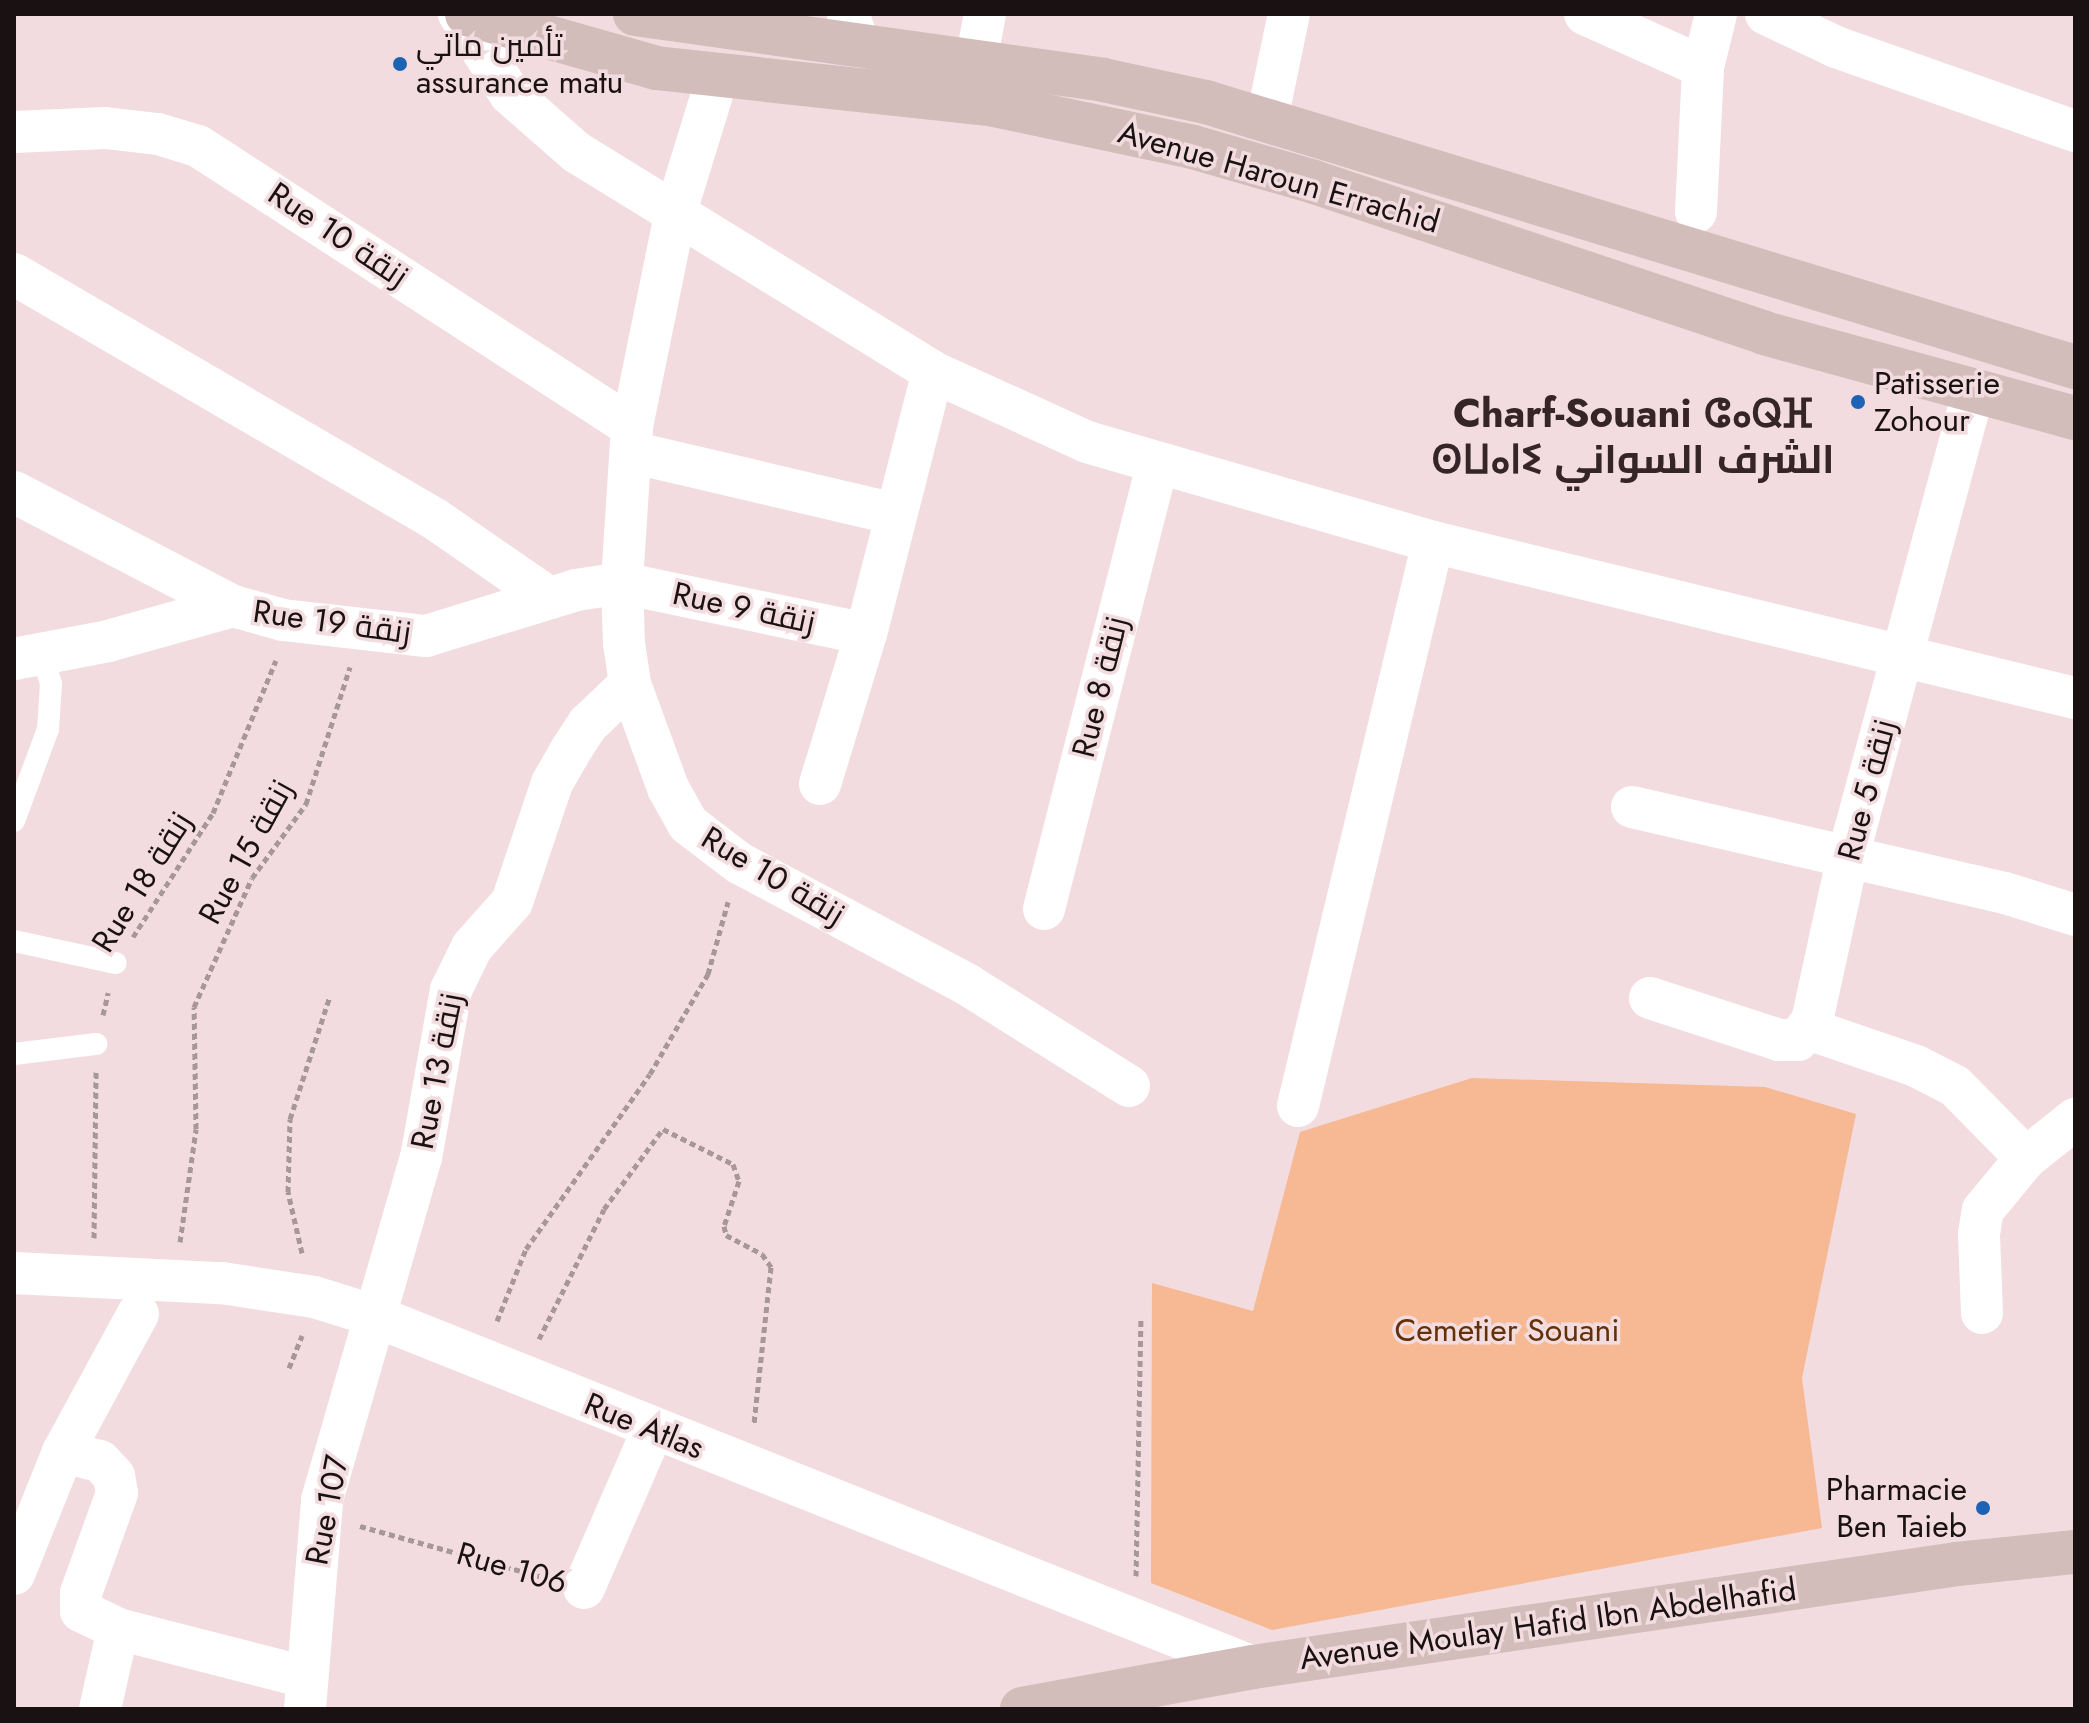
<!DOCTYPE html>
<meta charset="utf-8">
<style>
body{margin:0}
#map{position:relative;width:2089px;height:1723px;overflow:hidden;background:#f2dcdf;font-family:Jost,Cairo,"Noto Sans Tifinagh",sans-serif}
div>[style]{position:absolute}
.green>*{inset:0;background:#f6b993}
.path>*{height:5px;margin-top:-2.5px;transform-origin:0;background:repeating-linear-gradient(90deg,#a89799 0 6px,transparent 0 10px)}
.lane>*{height:22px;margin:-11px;padding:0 11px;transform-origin:11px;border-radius:11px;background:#fff}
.street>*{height:42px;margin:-21px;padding:0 21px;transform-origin:21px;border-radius:21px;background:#fff}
.secondary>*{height:44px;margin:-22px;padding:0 22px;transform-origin:22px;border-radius:22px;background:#d3bdba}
.dots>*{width:22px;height:22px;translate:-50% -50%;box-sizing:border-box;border:4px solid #f2dcdf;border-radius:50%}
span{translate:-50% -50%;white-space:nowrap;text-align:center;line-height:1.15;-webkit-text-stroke:7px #f2dcdf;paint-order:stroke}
.poi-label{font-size:32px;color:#191112}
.left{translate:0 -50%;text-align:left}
.right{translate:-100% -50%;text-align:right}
.street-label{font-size:32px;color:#191112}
.park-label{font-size:32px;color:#643007}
.district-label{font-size:40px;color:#362528;font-weight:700}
.frame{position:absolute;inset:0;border:16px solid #191112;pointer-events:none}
</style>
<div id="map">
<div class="green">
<div style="clip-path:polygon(1472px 1078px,1765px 1087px,1856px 1114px,1802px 1378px,1822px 1528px,1272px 1630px,1151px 1583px,1152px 1283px,1253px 1311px,1300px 1132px)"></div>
</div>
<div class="path">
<div style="left:133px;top:937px;width:148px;rotate:-57.2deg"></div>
<div style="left:213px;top:813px;width:165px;rotate:-67.6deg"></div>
<div style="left:103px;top:1015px;width:23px;rotate:-77deg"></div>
<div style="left:94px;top:1238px;width:166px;rotate:-89.3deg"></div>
<div style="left:180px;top:1242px;width:114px;rotate:-81.9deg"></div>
<div style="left:196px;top:1129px;width:122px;rotate:-90.9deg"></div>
<div style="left:194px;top:1007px;width:141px;rotate:-65.8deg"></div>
<div style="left:252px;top:878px;width:92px;rotate:-53.9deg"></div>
<div style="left:306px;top:804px;width:144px;rotate:-72.2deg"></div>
<div style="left:302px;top:1253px;width:63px;rotate:-102.9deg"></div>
<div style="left:288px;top:1192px;width:73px;rotate:-88.4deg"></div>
<div style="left:290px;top:1119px;width:129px;rotate:-72deg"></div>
<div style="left:497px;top:1321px;width:78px;rotate:-68.1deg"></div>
<div style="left:526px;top:1249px;width:214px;rotate:-54.7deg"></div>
<div style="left:650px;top:1074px;width:116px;rotate:-59.9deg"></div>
<div style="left:708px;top:974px;width:75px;rotate:-74.5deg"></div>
<div style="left:539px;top:1339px;width:145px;rotate:-63.4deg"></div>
<div style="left:604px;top:1209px;width:99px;rotate:-53.6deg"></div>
<div style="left:663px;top:1129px;width:78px;rotate:26.6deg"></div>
<div style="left:733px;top:1164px;width:18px;rotate:71deg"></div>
<div style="left:739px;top:1181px;width:47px;rotate:108.4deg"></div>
<div style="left:724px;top:1226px;width:9px;rotate:77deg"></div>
<div style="left:726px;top:1235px;width:41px;rotate:27.8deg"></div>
<div style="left:762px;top:1254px;width:16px;rotate:55deg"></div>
<div style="left:771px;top:1267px;width:158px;rotate:96.2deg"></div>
<div style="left:289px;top:1368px;width:35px;rotate:-68deg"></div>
<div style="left:360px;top:1526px;width:193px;rotate:15.6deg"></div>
<div style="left:1136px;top:1576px;width:259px;rotate:-88.9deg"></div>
</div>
<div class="lane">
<div style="left:14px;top:821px;width:98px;rotate:-69.7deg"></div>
<div style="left:48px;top:729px;width:45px;rotate:-86.2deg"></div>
<div style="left:51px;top:684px;width:29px;rotate:-106deg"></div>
<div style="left:14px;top:941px;width:104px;rotate:12.2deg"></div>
<div style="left:14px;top:1054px;width:83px;rotate:-7deg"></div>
</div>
<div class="street">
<div style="left:459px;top:14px;width:95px;rotate:57.5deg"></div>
<div style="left:510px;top:94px;width:88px;rotate:41.3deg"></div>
<div style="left:576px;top:152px;width:419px;rotate:31.6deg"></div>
<div style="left:933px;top:372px;width:169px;rotate:24.4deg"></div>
<div style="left:1087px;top:442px;width:360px;rotate:16.1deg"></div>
<div style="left:1433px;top:542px;width:661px;rotate:13.66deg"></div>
<div style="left:848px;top:14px;width:35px;rotate:70deg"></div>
<div style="left:1585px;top:14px;width:129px;rotate:24.2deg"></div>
<div style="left:1766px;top:14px;width:77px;rotate:25.2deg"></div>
<div style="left:1836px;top:47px;width:253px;rotate:19.4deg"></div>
<div style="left:976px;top:61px;width:48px;rotate:-79.2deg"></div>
<div style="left:718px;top:75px;width:146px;rotate:107.1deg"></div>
<div style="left:675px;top:215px;width:216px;rotate:101.5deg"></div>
<div style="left:632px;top:427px;width:156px;rotate:93.7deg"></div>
<div style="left:622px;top:583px;width:60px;rotate:88.1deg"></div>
<div style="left:624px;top:643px;width:41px;rotate:81.7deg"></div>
<div style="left:630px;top:684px;width:111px;rotate:69.9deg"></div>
<div style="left:668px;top:788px;width:41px;rotate:60.9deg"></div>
<div style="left:688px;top:824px;width:64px;rotate:37.4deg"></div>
<div style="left:739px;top:863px;width:259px;rotate:28deg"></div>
<div style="left:968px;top:985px;width:190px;rotate:32.1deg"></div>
<div style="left:1267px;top:119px;width:107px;rotate:-78.2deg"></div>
<div style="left:14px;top:132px;width:91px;rotate:-2.5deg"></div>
<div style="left:105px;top:128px;width:53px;rotate:6.5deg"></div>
<div style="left:158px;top:134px;width:42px;rotate:16.7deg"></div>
<div style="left:198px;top:146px;width:517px;rotate:32.92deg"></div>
<div style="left:1696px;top:212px;width:145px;rotate:-87.2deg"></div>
<div style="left:1703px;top:67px;width:55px;rotate:-76.2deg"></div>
<div style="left:14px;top:274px;width:487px;rotate:30.2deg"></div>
<div style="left:435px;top:519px;width:139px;rotate:34.7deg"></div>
<div style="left:631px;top:452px;width:272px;rotate:13.2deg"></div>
<div style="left:14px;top:492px;width:247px;rotate:27.5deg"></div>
<div style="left:233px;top:606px;width:52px;rotate:15.6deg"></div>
<div style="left:283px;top:620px;width:144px;rotate:6.4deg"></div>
<div style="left:426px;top:636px;width:157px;rotate:-17deg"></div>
<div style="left:576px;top:590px;width:47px;rotate:-8.7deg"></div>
<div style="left:622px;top:583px;width:249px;rotate:11.8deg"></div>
<div style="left:14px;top:659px;width:96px;rotate:-10.8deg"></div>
<div style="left:108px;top:641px;width:130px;rotate:-15.6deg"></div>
<div style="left:820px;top:784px;width:157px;rotate:-73deg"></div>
<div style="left:866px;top:634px;width:270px;rotate:-75.7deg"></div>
<div style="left:1632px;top:807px;width:383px;rotate:13deg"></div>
<div style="left:2005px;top:893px;width:73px;rotate:17.4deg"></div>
<div style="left:1044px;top:909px;width:457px;rotate:-75.7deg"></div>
<div style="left:1650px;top:998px;width:136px;rotate:18deg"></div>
<div style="left:1779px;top:1040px;width:19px"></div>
<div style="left:1798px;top:1040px;width:24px;rotate:-54deg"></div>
<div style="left:1812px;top:1021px;width:165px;rotate:-77.7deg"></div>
<div style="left:1847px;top:860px;width:488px;rotate:-74.9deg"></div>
<div style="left:1808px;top:1029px;width:114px;rotate:18.9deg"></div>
<div style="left:1916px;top:1066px;width:44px;rotate:27.1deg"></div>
<div style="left:1955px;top:1086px;width:101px;rotate:45.4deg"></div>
<div style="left:1298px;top:1106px;width:580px;rotate:-76.54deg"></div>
<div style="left:14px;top:1273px;width:208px;rotate:2.8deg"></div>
<div style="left:222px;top:1283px;width:93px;rotate:8.7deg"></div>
<div style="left:314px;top:1297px;width:61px;rotate:17.2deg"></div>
<div style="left:372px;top:1315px;width:949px;rotate:21.78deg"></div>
<div style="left:1982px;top:1313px;width:79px;rotate:-92.2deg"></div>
<div style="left:1979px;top:1234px;width:24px;rotate:-81deg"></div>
<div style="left:1983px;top:1210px;width:67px;rotate:-50.4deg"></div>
<div style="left:2026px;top:1158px;width:63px;rotate:-38.5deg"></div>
<div style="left:63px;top:1452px;width:38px;rotate:14deg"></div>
<div style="left:100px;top:1461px;width:21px;rotate:47deg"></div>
<div style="left:114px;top:1476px;width:17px;rotate:80deg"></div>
<div style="left:117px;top:1493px;width:106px;rotate:109.8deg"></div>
<div style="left:81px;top:1593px;width:18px;rotate:90deg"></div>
<div style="left:81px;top:1611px;width:41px;rotate:25.9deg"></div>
<div style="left:118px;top:1629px;width:193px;rotate:14.4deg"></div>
<div style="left:14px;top:1574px;width:131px;rotate:-68.1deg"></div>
<div style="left:63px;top:1452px;width:157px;rotate:-61.5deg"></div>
<div style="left:584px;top:1588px;width:173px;rotate:-66.5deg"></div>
<div style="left:100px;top:1709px;width:82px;rotate:-77.3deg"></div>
<div style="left:305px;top:1709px;width:210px;rotate:-85.3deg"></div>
<div style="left:322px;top:1500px;width:356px;rotate:-73.9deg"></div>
<div style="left:421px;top:1158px;width:171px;rotate:-79.9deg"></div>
<div style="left:451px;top:990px;width:48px;rotate:-64deg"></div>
<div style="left:472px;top:947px;width:60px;rotate:-48.4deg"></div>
<div style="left:512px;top:902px;width:126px;rotate:-71.4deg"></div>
<div style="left:552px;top:783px;width:34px;rotate:-60deg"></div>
<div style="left:569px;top:753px;width:35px;rotate:-57deg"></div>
<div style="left:588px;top:724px;width:58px;rotate:-43.6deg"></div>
</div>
<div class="secondary">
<div style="left:467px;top:14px;width:197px;rotate:15.9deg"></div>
<div style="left:656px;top:68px;width:340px;rotate:6.2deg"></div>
<div style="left:994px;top:105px;width:203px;rotate:11.9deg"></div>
<div style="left:1193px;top:147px;width:126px;rotate:16.1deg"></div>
<div style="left:1314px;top:182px;width:475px;rotate:18.5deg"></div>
<div style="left:1764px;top:333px;width:322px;rotate:15.3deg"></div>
<div style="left:635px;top:14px;width:473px;rotate:8deg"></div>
<div style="left:1103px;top:80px;width:105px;rotate:12.1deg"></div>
<div style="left:1206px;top:102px;width:909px;rotate:16.96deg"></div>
<div style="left:1022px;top:1709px;width:235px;rotate:-10.3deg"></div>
<div style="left:1253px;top:1667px;width:711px;rotate:-8.32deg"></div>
<div style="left:1957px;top:1564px;width:119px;rotate:-5.8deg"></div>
</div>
<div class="dots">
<div style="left:400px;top:64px;background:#1e63b3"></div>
<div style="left:1858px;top:402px;background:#1e63b3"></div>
<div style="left:1983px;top:1508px;background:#1e63b3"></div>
</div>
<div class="poi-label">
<span class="left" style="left:416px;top:64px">تأمين ماتي<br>assurance matu</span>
<span class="left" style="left:1874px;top:402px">Patisserie<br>Zohour</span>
<span class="right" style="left:1967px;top:1508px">Pharmacie<br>Ben Taieb</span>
</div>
<div class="street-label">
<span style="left:1279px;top:177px;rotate:16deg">Avenue Haroun Errachid</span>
<span style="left:338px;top:235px;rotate:34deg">Rue 10 زنقة</span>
<span style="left:744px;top:608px;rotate:12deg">Rue 9 زنقة</span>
<span style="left:332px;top:622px;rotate:8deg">Rue 19 زنقة</span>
<span style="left:1100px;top:687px;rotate:-76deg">Rue 8 زنقة</span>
<span style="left:1867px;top:790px;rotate:-75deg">Rue 5 زنقة</span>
<span style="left:246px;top:852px;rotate:-61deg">Rue 15 زنقة</span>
<span style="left:773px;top:876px;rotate:31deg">Rue 10 زنقة</span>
<span style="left:142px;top:882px;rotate:-58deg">Rue 18 زنقة</span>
<span style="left:437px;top:1071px;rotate:-79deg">Rue 13 زنقة</span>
<span style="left:644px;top:1426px;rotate:22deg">Rue Atlas</span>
<span style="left:327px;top:1510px;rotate:-79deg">Rue 107</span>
<span style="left:512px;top:1568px;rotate:16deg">Rue 106</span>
<span style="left:1548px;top:1624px;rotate:-8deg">Avenue Moulay Hafid Ibn Abdelhafid</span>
</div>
<div class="park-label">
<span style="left:1507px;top:1330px">Cemetier Souani</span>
</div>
<div class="district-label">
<span style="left:1633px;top:436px">Charf-Souani ⵛⴰⵕⴼ<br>ⵙⵡⴰⵏⵉ الشرف السواني</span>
</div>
<div class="frame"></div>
</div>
